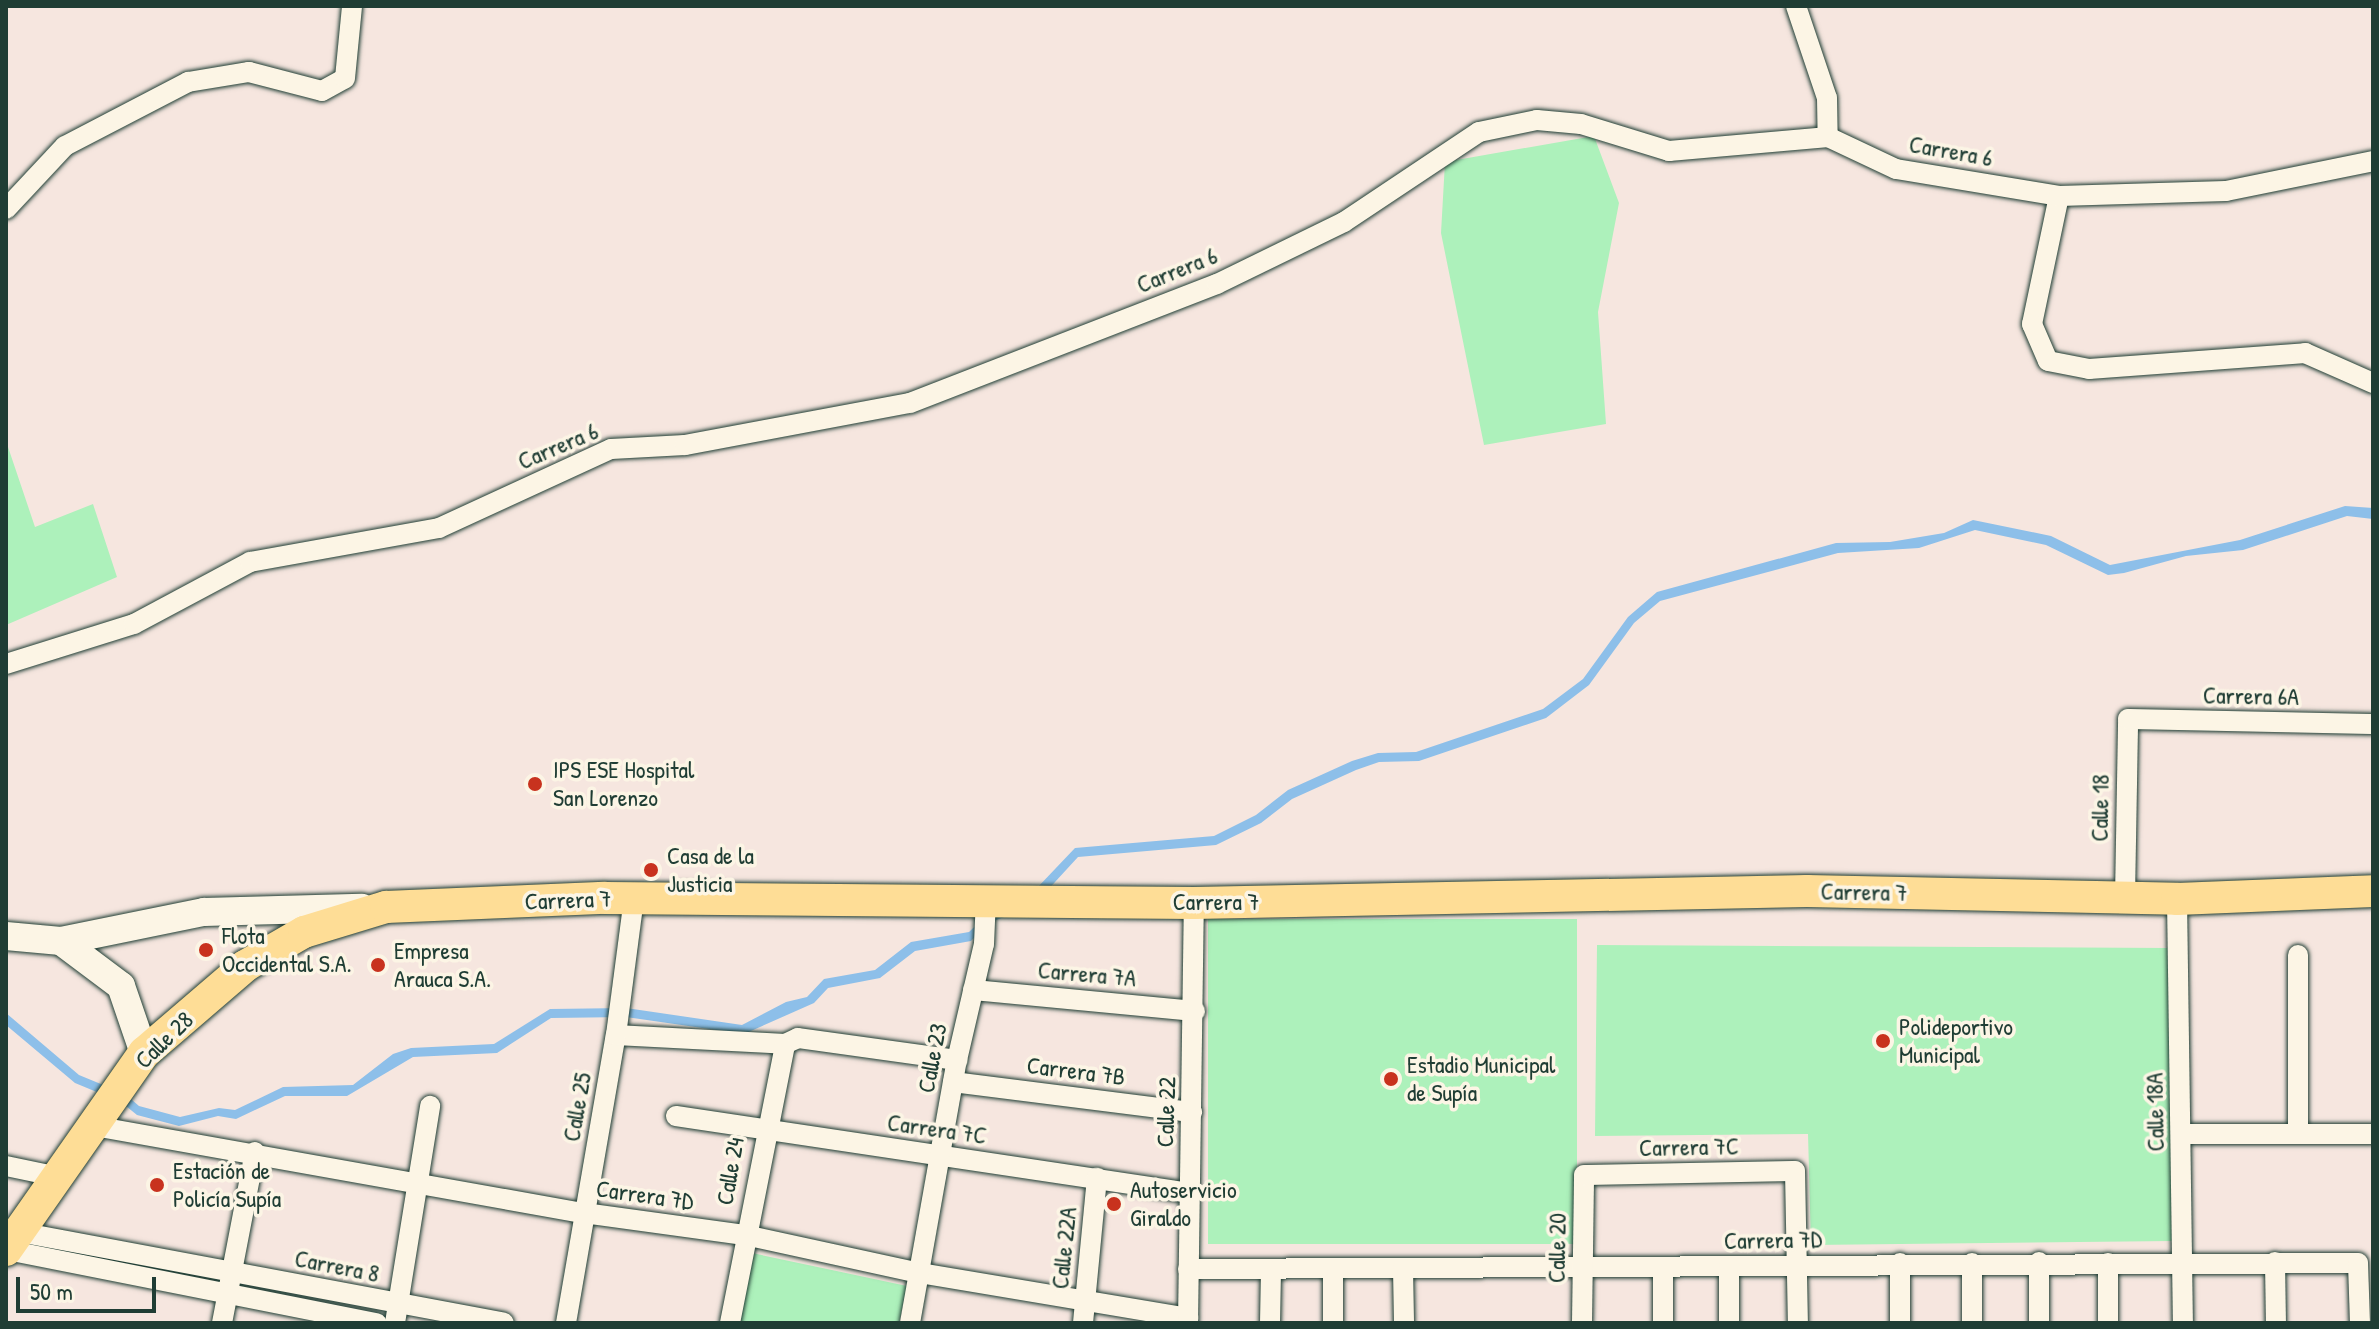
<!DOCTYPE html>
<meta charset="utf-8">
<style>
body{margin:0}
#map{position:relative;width:2379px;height:1329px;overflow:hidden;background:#f6e6df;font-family:"Patrick Hand",sans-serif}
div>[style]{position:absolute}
.green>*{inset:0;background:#adf1bb;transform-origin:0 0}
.water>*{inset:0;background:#8dbfe9}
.roads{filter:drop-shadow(0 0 2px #1f3d34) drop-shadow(0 0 2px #1f3d34)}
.minor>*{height:20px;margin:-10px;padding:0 10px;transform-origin:10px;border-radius:10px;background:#fcf5e5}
.secondary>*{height:28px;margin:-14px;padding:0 14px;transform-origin:14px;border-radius:14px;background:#fcf5e5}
.primary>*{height:32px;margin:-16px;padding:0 16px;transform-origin:16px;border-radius:16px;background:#fedd96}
.dots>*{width:22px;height:22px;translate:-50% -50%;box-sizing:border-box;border:4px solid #fcf5e5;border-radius:50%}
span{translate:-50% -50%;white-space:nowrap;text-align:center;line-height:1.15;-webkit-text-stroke:7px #fcf5e5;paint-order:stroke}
.street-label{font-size:24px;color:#1f3d34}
.poi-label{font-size:24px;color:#1f3d34}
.left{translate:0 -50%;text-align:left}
.frame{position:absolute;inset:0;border:8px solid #1f3d34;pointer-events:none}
.scale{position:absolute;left:16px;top:1277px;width:140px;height:36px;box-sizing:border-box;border:4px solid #1f3d34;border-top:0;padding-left:10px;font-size:24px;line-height:28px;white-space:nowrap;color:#1f3d34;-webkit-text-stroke:6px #fcf5e5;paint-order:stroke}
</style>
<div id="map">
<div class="green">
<div style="clip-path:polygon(1594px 136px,1619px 203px,1598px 312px,1606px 424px,1484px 445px,1441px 233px,1445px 162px)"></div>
<div style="clip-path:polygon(6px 441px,35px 527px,93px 504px,117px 577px,6px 625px)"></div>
<div style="left:1208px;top:919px;width:369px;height:325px"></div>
<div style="clip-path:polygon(1597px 945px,2169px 948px,2172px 1241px,1811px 1245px,1808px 1134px,1595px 1136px)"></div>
<div style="clip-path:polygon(752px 1253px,907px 1286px,899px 1323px,740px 1323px)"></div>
</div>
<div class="water">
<div style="clip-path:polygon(2345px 506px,2373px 508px,2373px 519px,2347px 516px,2243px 550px,2186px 556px,2124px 573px,2108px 575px,2046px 545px,1975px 530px,1919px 548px,1838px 553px,1660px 601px,1634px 623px,1589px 685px,1546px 718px,1419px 761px,1379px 762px,1356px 770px,1292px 799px,1261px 823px,1216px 845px,1078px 857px,1032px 907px,988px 923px,971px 941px,915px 951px,880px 978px,828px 988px,814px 1003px,744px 1034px,626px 1017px,551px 1018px,497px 1053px,413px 1057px,347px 1096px,285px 1096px,236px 1119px,218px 1116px,179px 1126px,137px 1115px,121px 1102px,75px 1083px,6px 1025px,6px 1013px,79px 1075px,125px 1094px,139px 1106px,180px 1117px,219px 1108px,235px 1110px,283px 1087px,353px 1085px,393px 1054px,411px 1048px,494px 1044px,550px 1009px,626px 1008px,742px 1025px,786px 1002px,807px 997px,824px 979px,875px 970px,911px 942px,969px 932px,987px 915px,1036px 889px,1075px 848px,1214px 836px,1256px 815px,1288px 790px,1352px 761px,1378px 753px,1416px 752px,1543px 709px,1583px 679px,1628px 617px,1657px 592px,1836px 543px,1890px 542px,1944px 533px,1973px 520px,2051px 536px,2110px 565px,2240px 540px)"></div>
</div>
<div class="roads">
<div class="minor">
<div style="left:1796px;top:6px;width:97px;rotate:71.4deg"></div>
<div style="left:1827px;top:98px;width:39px;rotate:89deg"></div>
<div style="left:2059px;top:196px;width:131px;rotate:101.9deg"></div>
<div style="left:2032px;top:324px;width:40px;rotate:66.6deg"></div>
<div style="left:2048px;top:361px;width:42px;rotate:11deg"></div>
<div style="left:2089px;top:369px;width:217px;rotate:-4.2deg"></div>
<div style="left:2305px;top:353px;width:74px;rotate:23.8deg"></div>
<div style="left:6px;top:209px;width:86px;rotate:-46.9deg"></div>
<div style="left:65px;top:146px;width:139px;rotate:-27.5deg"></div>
<div style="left:188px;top:82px;width:62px;rotate:-9.3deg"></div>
<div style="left:249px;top:72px;width:75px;rotate:14.6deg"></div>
<div style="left:322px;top:91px;width:26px;rotate:-29deg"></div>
<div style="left:345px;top:78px;width:72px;rotate:-84.4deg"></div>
<div style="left:6px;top:664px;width:134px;rotate:-17.4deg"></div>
<div style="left:134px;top:624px;width:132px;rotate:-28.1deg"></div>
<div style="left:250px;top:562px;width:192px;rotate:-10.2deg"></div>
<div style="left:439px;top:528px;width:189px;rotate:-24.7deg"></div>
<div style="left:611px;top:449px;width:74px;rotate:-3.1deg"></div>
<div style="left:685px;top:445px;width:229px;rotate:-10.6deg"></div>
<div style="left:910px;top:403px;width:329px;rotate:-21.2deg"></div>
<div style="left:1217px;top:284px;width:141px;rotate:-26deg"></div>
<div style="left:1344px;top:222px;width:162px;rotate:-33.7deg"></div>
<div style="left:1479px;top:132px;width:59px;rotate:-11.7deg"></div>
<div style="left:1537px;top:120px;width:44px;rotate:5.2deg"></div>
<div style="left:1581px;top:124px;width:92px;rotate:17.1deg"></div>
<div style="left:1669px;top:151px;width:160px;rotate:-5deg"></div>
<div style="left:1828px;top:137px;width:75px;rotate:25.2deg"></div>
<div style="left:1896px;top:169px;width:165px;rotate:9.4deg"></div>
<div style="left:2059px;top:196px;width:167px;rotate:-1.7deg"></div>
<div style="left:2226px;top:191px;width:150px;rotate:-11.5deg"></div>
<div style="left:2125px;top:898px;width:179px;rotate:-89deg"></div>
<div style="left:2128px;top:719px;width:245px;rotate:1.2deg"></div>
<div style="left:2177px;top:899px;width:424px;rotate:89.2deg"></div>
<div style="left:2298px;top:955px;width:179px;rotate:90deg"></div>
<div style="left:973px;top:990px;width:223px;rotate:5.4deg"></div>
<div style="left:616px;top:1035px;width:169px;rotate:3deg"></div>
<div style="left:953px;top:1082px;width:241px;rotate:7.2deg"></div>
<div style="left:676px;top:1116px;width:520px;rotate:8.52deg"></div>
<div style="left:94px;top:1126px;width:498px;rotate:10.1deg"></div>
<div style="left:584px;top:1213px;width:162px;rotate:7.8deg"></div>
<div style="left:745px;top:1235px;width:179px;rotate:12.3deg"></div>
<div style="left:920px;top:1273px;width:272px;rotate:9.5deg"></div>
<div style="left:2181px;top:1134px;width:192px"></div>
<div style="left:6px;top:1166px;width:54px;rotate:11.7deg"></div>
<div style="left:19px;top:1232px;width:493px;rotate:10.6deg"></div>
<div style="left:7px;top:1250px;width:377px;rotate:11.2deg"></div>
<div style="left:2039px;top:1262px;width:61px;rotate:90deg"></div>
<div style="left:2275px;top:1262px;width:61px;rotate:89.1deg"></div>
<div style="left:1900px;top:1263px;width:60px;rotate:90deg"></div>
<div style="left:1972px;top:1263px;width:60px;rotate:90deg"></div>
<div style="left:2108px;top:1263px;width:60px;rotate:90deg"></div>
<div style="left:1663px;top:1268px;width:55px;rotate:90deg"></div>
<div style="left:1188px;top:1269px;width:1170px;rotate:-0.29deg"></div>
<div style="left:2358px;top:1263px;width:60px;rotate:88.1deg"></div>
<div style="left:1403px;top:1269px;width:54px;rotate:88.9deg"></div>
<div style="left:222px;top:1323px;width:174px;rotate:-79.1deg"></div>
<div style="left:395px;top:1323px;width:220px;rotate:-80.8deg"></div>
<div style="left:566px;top:1323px;width:292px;rotate:-80.2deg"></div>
<div style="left:616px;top:1035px;width:137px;rotate:-82.5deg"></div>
<div style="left:730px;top:1323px;width:284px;rotate:-78.8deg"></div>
<div style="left:785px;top:1044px;width:14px;rotate:-25deg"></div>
<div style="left:798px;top:1038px;width:161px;rotate:7.9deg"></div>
<div style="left:910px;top:1323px;width:267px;rotate:-79.9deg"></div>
<div style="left:957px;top:1060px;width:119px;rotate:-76.9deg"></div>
<div style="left:984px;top:944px;width:45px;rotate:-87.5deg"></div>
<div style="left:1083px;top:1323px;width:146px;rotate:-84.5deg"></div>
<div style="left:1188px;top:1323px;width:420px;rotate:-89.2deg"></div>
<div style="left:1270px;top:1323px;width:52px;rotate:-88.9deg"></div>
<div style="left:1333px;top:1323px;width:53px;rotate:-90deg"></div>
<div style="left:1582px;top:1323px;width:148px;rotate:-89.2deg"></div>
<div style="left:1584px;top:1175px;width:211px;rotate:-1.1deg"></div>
<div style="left:1795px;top:1171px;width:152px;rotate:88.9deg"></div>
<div style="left:1729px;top:1323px;width:56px;rotate:-90deg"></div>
</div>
<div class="secondary">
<div style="left:6px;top:936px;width:55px;rotate:5.2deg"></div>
<div style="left:61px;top:941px;width:146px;rotate:-11.5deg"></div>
<div style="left:204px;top:912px;width:158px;rotate:-1.5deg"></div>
<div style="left:61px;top:941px;width:75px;rotate:36.9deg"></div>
<div style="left:121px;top:986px;width:71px;rotate:71.1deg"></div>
</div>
<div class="primary">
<div style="left:6px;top:1250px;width:241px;rotate:-55deg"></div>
<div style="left:144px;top:1053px;width:133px;rotate:-40.7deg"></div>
<div style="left:245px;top:966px;width:68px;rotate:-30deg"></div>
<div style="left:304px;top:932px;width:86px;rotate:-17deg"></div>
<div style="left:386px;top:907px;width:219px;rotate:-2.4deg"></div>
<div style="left:605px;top:898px;width:589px;rotate:0.49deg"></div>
<div style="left:1194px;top:903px;width:613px;rotate:-1.12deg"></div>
<div style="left:1807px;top:891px;width:370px;rotate:1.2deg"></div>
<div style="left:2177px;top:899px;width:196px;rotate:-2.3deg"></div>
</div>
</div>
<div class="dots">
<div style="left:535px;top:784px;background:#c8321e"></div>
<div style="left:651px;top:870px;background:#c8321e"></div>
<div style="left:206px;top:950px;background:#c8321e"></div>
<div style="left:378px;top:965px;background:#c8321e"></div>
<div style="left:1883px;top:1041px;background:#c8321e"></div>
<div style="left:1391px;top:1079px;background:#c8321e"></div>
<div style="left:157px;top:1185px;background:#c8321e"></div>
<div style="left:1114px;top:1204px;background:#c8321e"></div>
</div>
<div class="street-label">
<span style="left:1951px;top:151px;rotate:10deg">Carrera 6</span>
<span style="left:1177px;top:270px;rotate:-22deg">Carrera 6</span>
<span style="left:558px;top:446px;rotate:-23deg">Carrera 6</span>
<span style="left:2251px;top:696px;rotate:1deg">Carrera 6A</span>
<span style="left:2100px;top:808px;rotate:-89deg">Calle 18</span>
<span style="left:1864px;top:892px;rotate:1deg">Carrera 7</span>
<span style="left:568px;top:900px;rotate:-2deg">Carrera 7</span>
<span style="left:1216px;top:902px">Carrera 7</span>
<span style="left:1087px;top:974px;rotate:5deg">Carrera 7A</span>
<span style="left:164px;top:1040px;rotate:-44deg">Calle 28</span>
<span style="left:932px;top:1058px;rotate:-79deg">Calle 23</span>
<span style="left:1076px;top:1071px;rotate:7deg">Carrera 7B</span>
<span style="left:577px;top:1107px;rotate:-80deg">Calle 25</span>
<span style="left:1166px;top:1112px;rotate:-88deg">Calle 22</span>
<span style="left:2155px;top:1112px;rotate:-91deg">Calle 18A</span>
<span style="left:937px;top:1129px;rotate:8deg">Carrera 7C</span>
<span style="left:1689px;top:1147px;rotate:-1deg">Carrera 7C</span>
<span style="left:730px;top:1171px;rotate:-80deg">Calle 24</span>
<span style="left:645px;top:1195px;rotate:8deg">Carrera 7D</span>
<span style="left:1773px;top:1240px;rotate:-1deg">Carrera 7D</span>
<span style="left:1064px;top:1248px;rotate:-84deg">Calle 22A</span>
<span style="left:1557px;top:1248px;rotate:-89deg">Calle 20</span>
<span style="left:337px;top:1266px;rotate:11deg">Carrera 8</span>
</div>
<div class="poi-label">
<span class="left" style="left:553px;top:784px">IPS ESE Hospital<br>San Lorenzo</span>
<span class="left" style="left:667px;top:870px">Casa de la<br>Justicia</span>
<span class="left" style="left:222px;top:950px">Flota<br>Occidental S.A.</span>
<span class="left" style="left:394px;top:965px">Empresa<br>Arauca S.A.</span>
<span class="left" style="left:1899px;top:1041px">Polideportivo<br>Municipal</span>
<span class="left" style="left:1407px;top:1079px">Estadio Municipal<br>de Supía</span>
<span class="left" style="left:173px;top:1185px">Estación de<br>Policía Supía</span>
<span class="left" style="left:1130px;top:1204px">Autoservicio<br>Giraldo</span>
</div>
<div class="frame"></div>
<div class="scale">50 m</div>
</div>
